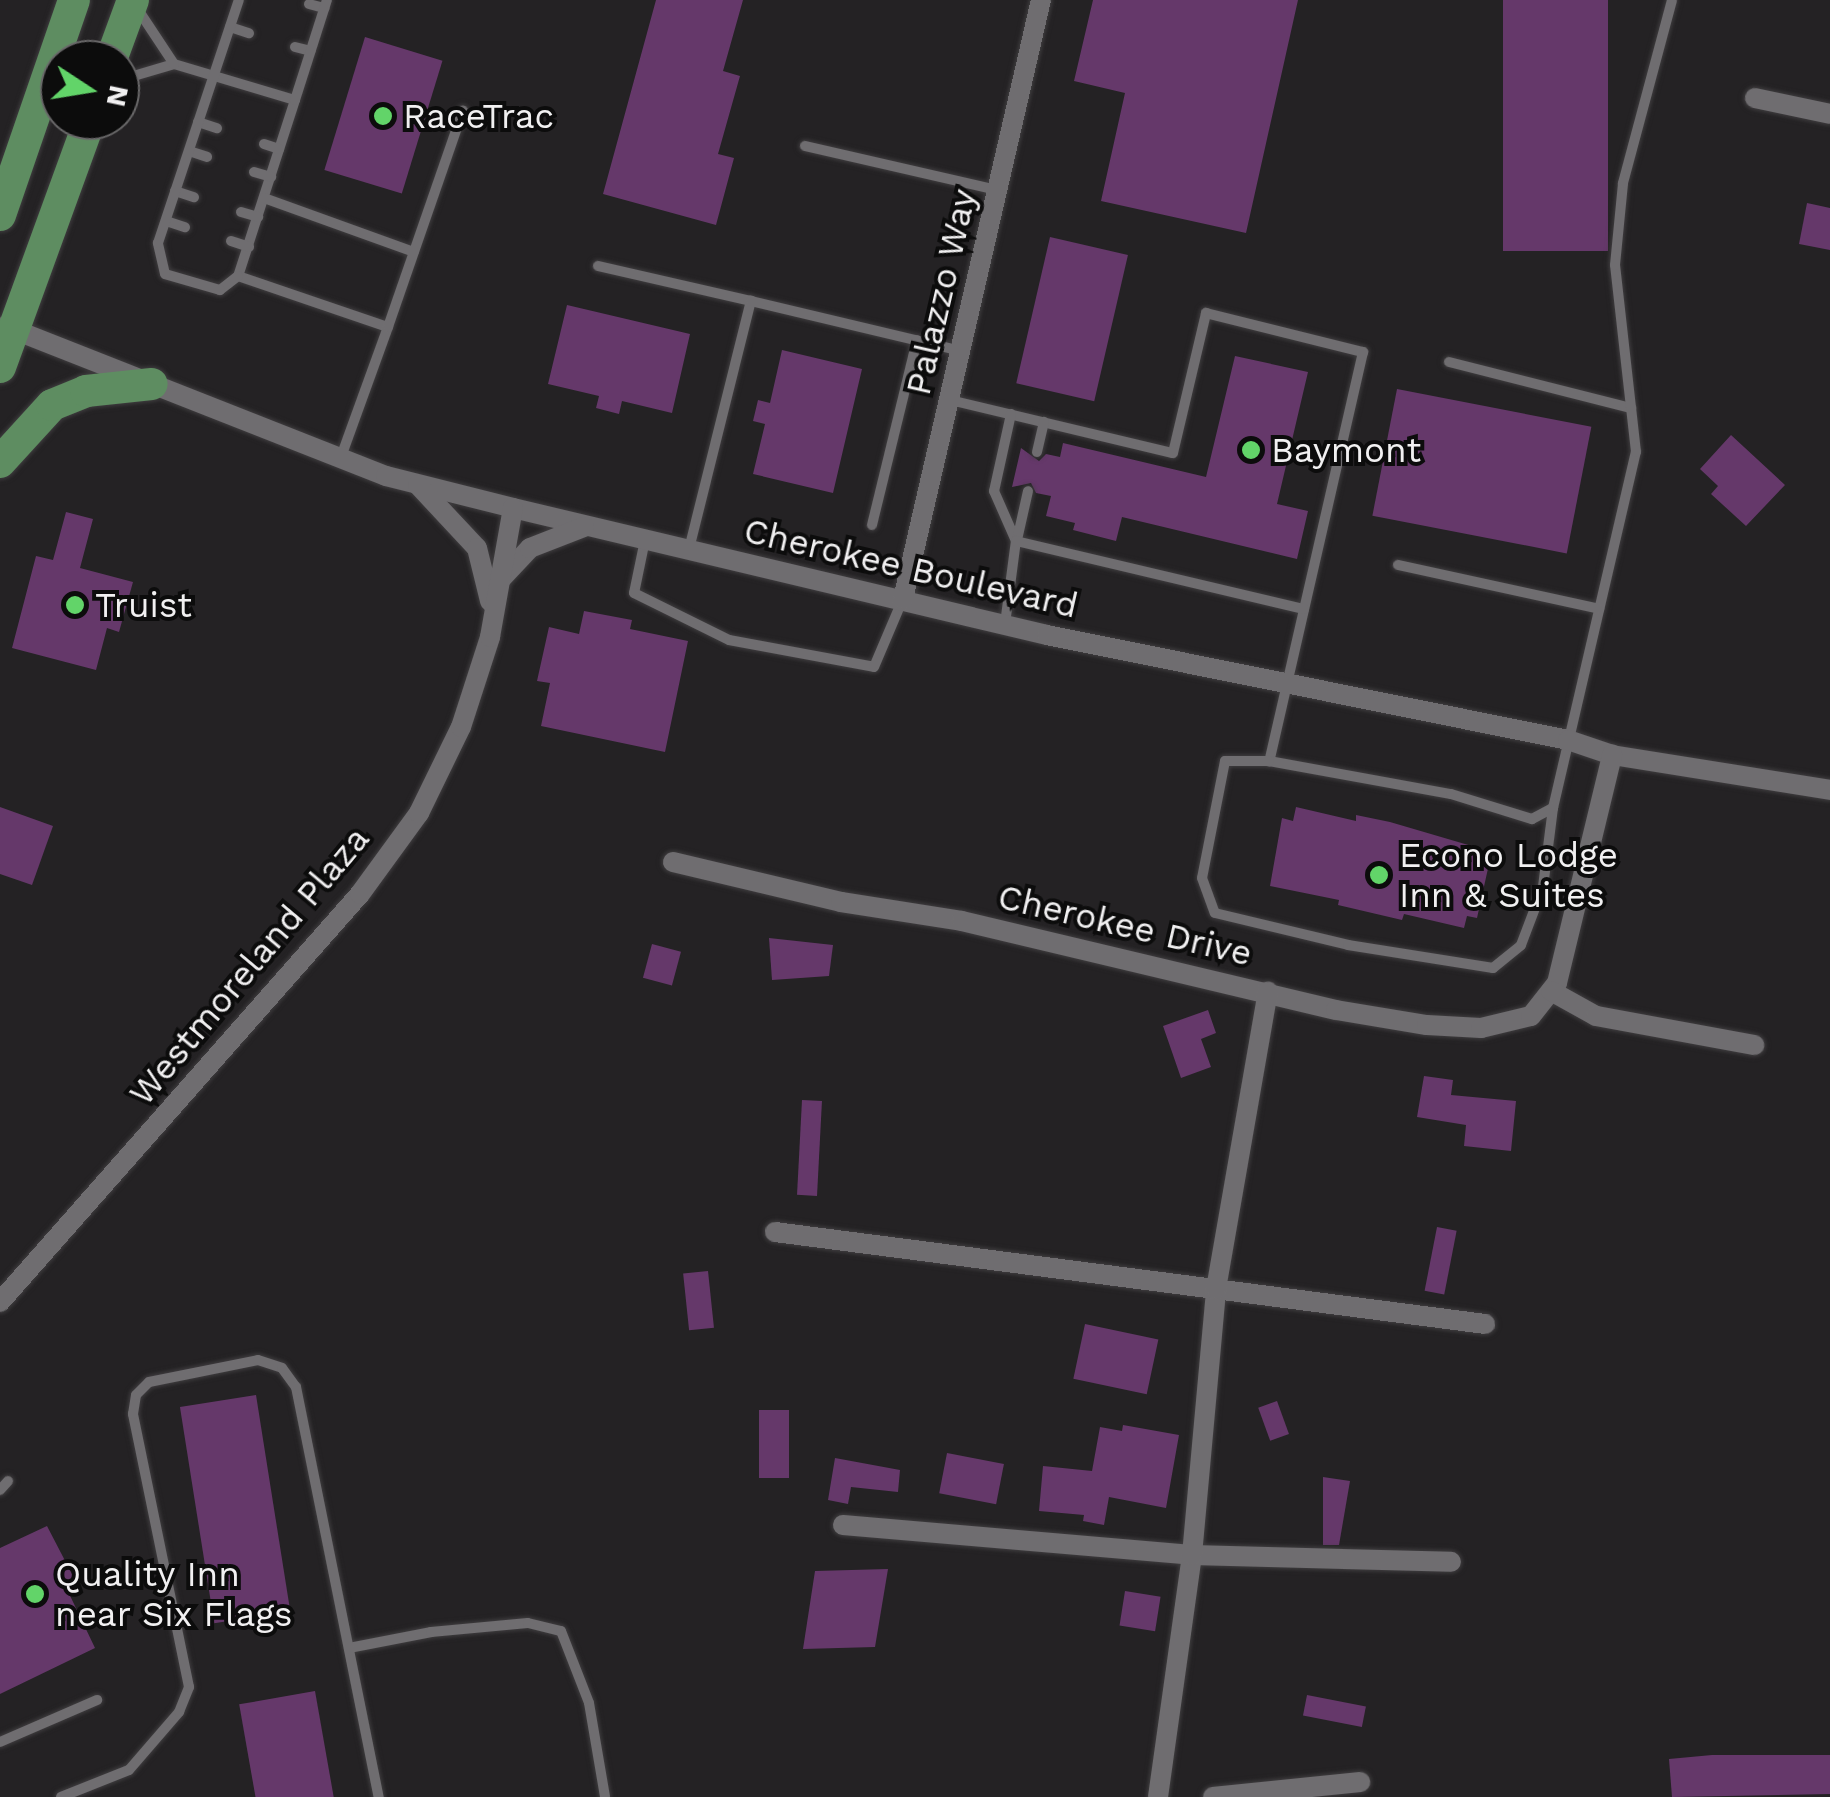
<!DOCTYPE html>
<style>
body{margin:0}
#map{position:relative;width:1830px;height:1797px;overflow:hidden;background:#242224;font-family:"Work Sans",sans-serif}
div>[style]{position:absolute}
.building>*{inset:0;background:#65386a;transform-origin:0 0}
.roads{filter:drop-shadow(0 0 2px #3f3d3f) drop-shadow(0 0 2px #3f3d3f)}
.lane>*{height:10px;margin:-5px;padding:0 5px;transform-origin:5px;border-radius:5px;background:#6f6d70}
.street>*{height:20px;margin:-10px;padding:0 10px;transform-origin:10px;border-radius:10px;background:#6f6d70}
.primary>*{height:32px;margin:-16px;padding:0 16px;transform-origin:16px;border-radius:16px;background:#5e8d61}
.dots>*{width:28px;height:28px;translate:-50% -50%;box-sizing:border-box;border:5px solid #0c0c0c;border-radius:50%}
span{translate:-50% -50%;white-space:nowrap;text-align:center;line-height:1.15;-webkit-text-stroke:8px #0c0c0c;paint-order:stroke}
.poi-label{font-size:35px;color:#f1f0f1}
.left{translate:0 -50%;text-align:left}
.street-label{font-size:35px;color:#f1f0f1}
.north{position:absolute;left:40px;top:40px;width:100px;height:100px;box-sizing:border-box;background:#0c0c0c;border:2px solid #686768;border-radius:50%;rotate:102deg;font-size:28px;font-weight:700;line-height:40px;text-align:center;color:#f1f0f1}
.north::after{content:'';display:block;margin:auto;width:35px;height:45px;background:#62d469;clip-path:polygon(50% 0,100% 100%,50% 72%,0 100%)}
</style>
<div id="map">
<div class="building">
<div style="clip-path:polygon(656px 0,743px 0,723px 71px,740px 76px,718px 154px,734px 158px,716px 225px,603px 194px)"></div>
<div style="clip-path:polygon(1093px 0,1298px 0,1246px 233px,1101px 201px,1125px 93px,1074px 81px)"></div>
<div style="left:1503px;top:0;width:105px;height:251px"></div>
<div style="left:365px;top:37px;width:81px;height:139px;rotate:17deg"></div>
<div style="clip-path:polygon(1807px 203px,1830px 208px,1830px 250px,1799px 244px)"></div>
<div style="left:1050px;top:237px;width:80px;height:150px;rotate:13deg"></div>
<div style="clip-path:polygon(567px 305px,690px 334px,672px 413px,622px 401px,619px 414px,596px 408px,599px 396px,548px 384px)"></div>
<div style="clip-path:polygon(782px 350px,862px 369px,833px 493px,753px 474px,765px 424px,753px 421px,758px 400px,770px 403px)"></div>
<div style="clip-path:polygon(1235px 356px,1308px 372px,1277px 504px,1308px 511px,1297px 559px,1122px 517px,1116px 541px,1073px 530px,1075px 523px,1046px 516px,1051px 496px,1036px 493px,1031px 483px,1012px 487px,1021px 448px,1039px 461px,1046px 454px,1060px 457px,1063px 443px,1206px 477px)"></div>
<div style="left:1397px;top:389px;width:198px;height:129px;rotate:11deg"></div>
<div style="clip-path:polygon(1731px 435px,1785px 485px,1746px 526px,1711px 494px,1718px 486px,1700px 469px)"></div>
<div style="clip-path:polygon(66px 512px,93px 519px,80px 568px,133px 582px,119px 632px,107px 628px,96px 670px,12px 648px,36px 556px,53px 560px)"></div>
<div style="clip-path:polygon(584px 611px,632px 620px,630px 629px,688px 641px,665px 752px,541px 726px,550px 683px,537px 681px,549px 627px,579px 634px)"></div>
<div style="clip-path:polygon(0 807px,53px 826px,32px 885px,0 874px)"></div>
<div style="clip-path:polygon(1296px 807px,1356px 821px,1356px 815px,1390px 822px,1482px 849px,1478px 862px,1489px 864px,1477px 918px,1467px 916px,1464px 928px,1404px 914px,1402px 920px,1338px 905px,1339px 900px,1270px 886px,1282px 818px,1293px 821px)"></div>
<div style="clip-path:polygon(769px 938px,833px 945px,829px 976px,772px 980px)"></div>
<div style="left:652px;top:944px;width:30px;height:35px;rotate:15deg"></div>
<div style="clip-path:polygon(1208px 1010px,1216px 1033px,1201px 1039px,1211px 1067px,1181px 1078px,1163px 1026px)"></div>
<div style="clip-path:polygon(1424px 1076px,1453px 1080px,1451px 1095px,1516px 1101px,1511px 1151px,1464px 1146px,1466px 1125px,1417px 1117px)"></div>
<div style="left:802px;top:1100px;width:20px;height:95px;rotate:3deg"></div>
<div style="left:1437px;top:1227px;width:20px;height:65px;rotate:11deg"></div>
<div style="left:708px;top:1271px;width:57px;height:25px;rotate:84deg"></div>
<div style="left:1085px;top:1324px;width:75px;height:56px;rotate:12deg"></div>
<div style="left:256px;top:1395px;width:219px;height:77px;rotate:81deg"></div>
<div style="left:1277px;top:1401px;width:35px;height:20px;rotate:70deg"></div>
<div style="left:759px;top:1410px;width:30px;height:68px"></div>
<div style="clip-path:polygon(1123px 1425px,1179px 1435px,1166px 1508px,1109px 1497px,1104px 1525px,1083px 1521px,1084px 1515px,1039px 1511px,1043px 1466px,1092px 1471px,1100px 1427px,1122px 1431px)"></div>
<div style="left:947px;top:1453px;width:58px;height:41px;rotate:11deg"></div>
<div style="clip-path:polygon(835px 1458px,900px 1470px,898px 1492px,851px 1487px,848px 1504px,828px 1500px)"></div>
<div style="clip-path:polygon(1323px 1477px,1350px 1481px,1339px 1545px,1323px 1545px)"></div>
<div style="clip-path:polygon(47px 1526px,74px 1578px,64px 1583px,95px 1648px,0 1694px,0 1548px)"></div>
<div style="clip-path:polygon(888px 1569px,875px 1647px,803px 1649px,815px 1571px)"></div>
<div style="left:1125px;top:1591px;width:36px;height:35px;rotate:9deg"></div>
<div style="left:315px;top:1691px;width:108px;height:77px;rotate:80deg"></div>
<div style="left:1307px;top:1695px;width:60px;height:21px;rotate:11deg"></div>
<div style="clip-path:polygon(1712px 1755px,1830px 1755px,1830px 1794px,1672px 1797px,1669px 1759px)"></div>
</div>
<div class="roads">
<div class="lane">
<div style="left:309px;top:4px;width:16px;rotate:15deg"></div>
<div style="left:230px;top:27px;width:20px;rotate:18deg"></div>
<div style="left:295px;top:47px;width:16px;rotate:14deg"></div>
<div style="left:174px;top:64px;width:126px;rotate:16.6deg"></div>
<div style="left:295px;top:100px;width:185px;rotate:107.9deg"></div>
<div style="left:238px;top:276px;width:158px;rotate:18.8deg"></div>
<div style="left:388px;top:327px;width:138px;rotate:109.9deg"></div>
<div style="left:120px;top:80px;width:56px;rotate:-16.5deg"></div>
<div style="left:174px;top:64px;width:67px;rotate:-123.5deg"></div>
<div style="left:295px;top:100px;width:105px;rotate:-72.3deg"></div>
<div style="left:198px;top:122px;width:20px;rotate:18deg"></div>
<div style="left:264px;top:144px;width:16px;rotate:18deg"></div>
<div style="left:805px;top:146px;width:197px;rotate:12.9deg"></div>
<div style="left:189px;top:151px;width:19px;rotate:18deg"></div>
<div style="left:254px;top:172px;width:18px;rotate:16deg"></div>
<div style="left:175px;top:191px;width:20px;rotate:18deg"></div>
<div style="left:264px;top:198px;width:159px;rotate:19.8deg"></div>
<div style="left:241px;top:212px;width:18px;rotate:16deg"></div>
<div style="left:166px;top:221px;width:20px;rotate:18deg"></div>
<div style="left:231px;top:241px;width:19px;rotate:18deg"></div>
<div style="left:598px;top:266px;width:157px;rotate:12.9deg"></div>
<div style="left:238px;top:276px;width:23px;rotate:142deg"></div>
<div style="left:220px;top:290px;width:57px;rotate:-163.8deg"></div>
<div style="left:165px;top:274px;width:32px;rotate:-103deg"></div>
<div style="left:158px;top:243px;width:256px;rotate:-71.6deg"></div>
<div style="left:388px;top:327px;width:229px;rotate:-70.9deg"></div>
<div style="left:1449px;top:362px;width:188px;rotate:14.2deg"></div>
<div style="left:950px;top:400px;width:229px;rotate:13.4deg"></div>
<div style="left:1173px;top:453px;width:144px;rotate:-76.7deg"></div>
<div style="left:1206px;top:313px;width:162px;rotate:14deg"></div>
<div style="left:1363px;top:352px;width:420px;rotate:102.9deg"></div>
<div style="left:1269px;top:761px;width:185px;rotate:10.3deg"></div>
<div style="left:1451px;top:794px;width:85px;rotate:17.2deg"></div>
<div style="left:1532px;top:819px;width:24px;rotate:-28deg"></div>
<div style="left:1553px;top:808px;width:366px;rotate:-76.9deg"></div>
<div style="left:1636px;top:452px;width:188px;rotate:-96.4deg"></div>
<div style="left:1615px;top:265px;width:82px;rotate:-84.4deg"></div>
<div style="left:1623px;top:183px;width:189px;rotate:-75deg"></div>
<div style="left:1011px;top:414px;width:79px;rotate:102.4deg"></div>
<div style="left:994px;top:491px;width:55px;rotate:66.3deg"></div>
<div style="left:1037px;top:452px;width:31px;rotate:-77deg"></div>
<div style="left:872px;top:525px;width:190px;rotate:-76.3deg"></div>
<div style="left:645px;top:540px;width:54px;rotate:101.7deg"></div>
<div style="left:634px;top:593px;width:106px;rotate:26.3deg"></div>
<div style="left:729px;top:640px;width:147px;rotate:10.5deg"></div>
<div style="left:874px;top:667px;width:72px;rotate:-67deg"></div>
<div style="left:1017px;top:540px;width:50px;rotate:-77.3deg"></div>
<div style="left:689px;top:549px;width:256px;rotate:-76deg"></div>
<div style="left:751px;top:301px;width:216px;rotate:13.4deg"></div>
<div style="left:1398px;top:565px;width:206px;rotate:12.3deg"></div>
<div style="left:1005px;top:624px;width:84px;rotate:-82.5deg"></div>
<div style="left:1016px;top:541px;width:296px;rotate:13.3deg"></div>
<div style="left:1269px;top:761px;width:44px;rotate:180deg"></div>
<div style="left:1225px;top:761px;width:119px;rotate:101.1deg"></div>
<div style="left:1202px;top:878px;width:37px;rotate:70deg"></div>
<div style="left:1215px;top:913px;width:137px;rotate:13.5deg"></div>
<div style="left:1348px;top:945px;width:147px;rotate:9deg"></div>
<div style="left:1493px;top:968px;width:36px;rotate:-39deg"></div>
<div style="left:1521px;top:945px;width:62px;rotate:-69.2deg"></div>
<div style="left:1543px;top:887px;width:80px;rotate:-82.8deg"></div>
<div style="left:0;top:1490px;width:12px;rotate:-48deg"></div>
<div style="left:349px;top:1648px;width:84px;rotate:-11deg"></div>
<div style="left:431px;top:1632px;width:97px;rotate:-5.3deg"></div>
<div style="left:528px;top:1623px;width:34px;rotate:14deg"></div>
<div style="left:561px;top:1631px;width:77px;rotate:68.7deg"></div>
<div style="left:589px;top:1703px;width:95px;rotate:80.3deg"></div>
<div style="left:0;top:1742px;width:106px;rotate:-23.4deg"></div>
<div style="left:61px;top:1797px;width:73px;rotate:-21.7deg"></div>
<div style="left:129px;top:1770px;width:77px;rotate:-49.2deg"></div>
<div style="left:179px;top:1712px;width:27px;rotate:-68deg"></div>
<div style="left:189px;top:1687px;width:279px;rotate:-101.6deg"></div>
<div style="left:133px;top:1414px;width:19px;rotate:-81deg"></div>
<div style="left:136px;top:1395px;width:18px;rotate:-45deg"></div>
<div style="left:149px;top:1382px;width:111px;rotate:-11.4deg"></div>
<div style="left:258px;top:1360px;width:25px;rotate:18deg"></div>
<div style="left:282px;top:1368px;width:24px;rotate:54deg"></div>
<div style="left:296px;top:1387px;width:418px;rotate:78.6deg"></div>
</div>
<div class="street">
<div style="left:1755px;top:98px;width:77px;rotate:12deg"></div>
<div style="left:5px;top:326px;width:409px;rotate:21.5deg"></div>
<div style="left:386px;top:476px;width:131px;rotate:14.1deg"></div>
<div style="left:513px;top:508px;width:549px;rotate:13.38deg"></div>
<div style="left:1047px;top:635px;width:531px;rotate:11.39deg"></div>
<div style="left:1568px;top:740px;width:46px;rotate:18.8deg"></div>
<div style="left:1612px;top:755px;width:221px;rotate:9.1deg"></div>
<div style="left:418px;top:485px;width:86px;rotate:46.9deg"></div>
<div style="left:477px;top:548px;width:55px;rotate:76.2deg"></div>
<div style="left:501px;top:579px;width:42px;rotate:-46.9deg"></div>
<div style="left:530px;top:548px;width:58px;rotate:-21.3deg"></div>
<div style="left:903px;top:599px;width:615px;rotate:-77.03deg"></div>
<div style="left:673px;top:862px;width:173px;rotate:13.4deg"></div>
<div style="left:841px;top:902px;width:122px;rotate:8.9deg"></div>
<div style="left:962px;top:921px;width:384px;rotate:13.4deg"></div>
<div style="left:1336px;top:1010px;width:92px;rotate:9.4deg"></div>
<div style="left:1427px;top:1025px;width:54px;rotate:3.2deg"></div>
<div style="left:1481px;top:1028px;width:51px;rotate:-13.5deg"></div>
<div style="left:1531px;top:1016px;width:42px;rotate:-51.8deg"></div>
<div style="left:1557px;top:983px;width:235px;rotate:-76.4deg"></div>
<div style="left:1551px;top:991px;width:51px;rotate:29.1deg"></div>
<div style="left:1596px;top:1016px;width:161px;rotate:10.4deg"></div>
<div style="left:775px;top:1232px;width:716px;rotate:7.38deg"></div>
<div style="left:0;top:1302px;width:544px;rotate:-48.58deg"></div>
<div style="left:360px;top:894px;width:100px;rotate:-53.9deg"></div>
<div style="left:419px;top:813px;width:96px;rotate:-64deg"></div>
<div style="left:461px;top:727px;width:95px;rotate:-72.1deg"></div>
<div style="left:490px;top:637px;width:131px;rotate:-79.9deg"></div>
<div style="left:843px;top:1525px;width:350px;rotate:4.9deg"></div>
<div style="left:1192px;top:1555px;width:259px;rotate:1.5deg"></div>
<div style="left:1158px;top:1797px;width:244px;rotate:-82deg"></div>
<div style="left:1192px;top:1555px;width:267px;rotate:-84.8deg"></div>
<div style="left:1216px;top:1289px;width:302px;rotate:-80.1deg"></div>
<div style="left:1213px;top:1797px;width:148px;rotate:-5.8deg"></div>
</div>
<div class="primary">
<div style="left:111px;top:60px;width:64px;rotate:-69.9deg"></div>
<div style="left:0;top:215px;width:227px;rotate:-71deg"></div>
<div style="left:0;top:367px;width:263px;rotate:-70deg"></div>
<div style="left:0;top:462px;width:77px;rotate:-47.6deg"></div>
<div style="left:52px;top:405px;width:37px;rotate:-22deg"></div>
<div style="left:86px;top:391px;width:66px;rotate:-6.1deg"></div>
</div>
</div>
<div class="dots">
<div style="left:383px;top:116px;background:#62d469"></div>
<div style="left:1251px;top:450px;background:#62d469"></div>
<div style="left:75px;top:605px;background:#62d469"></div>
<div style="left:1379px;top:875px;background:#62d469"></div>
<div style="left:35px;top:1594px;background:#62d469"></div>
</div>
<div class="poi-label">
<span class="left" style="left:403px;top:116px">RaceTrac</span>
<span class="left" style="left:1271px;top:450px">Baymont</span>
<span class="left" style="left:95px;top:605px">Truist</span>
<span class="left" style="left:1399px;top:875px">Econo Lodge<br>Inn &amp; Suites</span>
<span class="left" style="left:55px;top:1594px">Quality Inn<br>near Six Flags</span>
</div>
<div class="street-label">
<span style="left:941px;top:292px;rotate:-77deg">Palazzo Way</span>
<span style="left:911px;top:568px;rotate:13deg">Cherokee Boulevard</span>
<span style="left:1125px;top:925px;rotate:13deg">Cherokee Drive</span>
<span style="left:249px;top:966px;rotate:-50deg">Westmoreland Plaza</span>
</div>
<div class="north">N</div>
</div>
